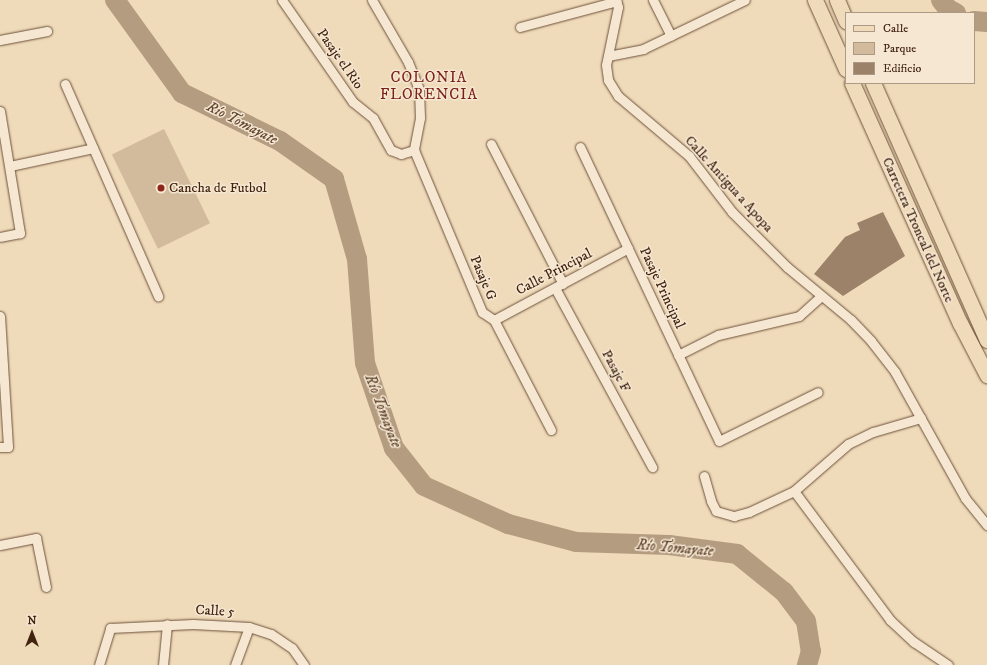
<!DOCTYPE html>
<meta charset="utf-8">
<style>
body{margin:0}
#map{position:relative;width:987px;height:665px;overflow:hidden;background:#efdab9;font-family:"IM FELL DW Pica",serif}
div>[style]{position:absolute}
.green>*{inset:0;background:#d2bb9c;transform-origin:0 0}
.river>*{height:20px;margin:-10px;padding:0 10px;transform-origin:10px;border-radius:10px;background:#b49c80}
.building>*{inset:0;background:#9c8268}
.roads{filter:drop-shadow(0 0 1px #6d513a) drop-shadow(0 0 1px #6d513a)}
.minor>*{height:9px;margin:-4.5px;padding:0 4.5px;transform-origin:4.5px;border-radius:4.5px;background:#f5e7d2}
.primary>*{height:15px;margin:-7.5px;padding:0 7.5px;transform-origin:7.5px;border-radius:7.5px;background:#efdab9}
.dots>*{width:11px;height:11px;translate:-50% -50%;box-sizing:border-box;border:2px solid #f5e7d2;border-radius:50%}
span{translate:-50% -50%;white-space:nowrap;text-align:center;line-height:1.15;-webkit-text-stroke:3px #f5e7d2;paint-order:stroke}
.street-label{font-size:14px;color:#422310}
.poi-label{font-size:14px;color:#422310}
.left{translate:0 -50%;text-align:left}
.neighbourhood-label{font-size:15px;color:#7a1f14;letter-spacing:1px}
.water-label{font-size:15px;color:#644732;font-style:italic}
.legend{position:absolute;left:845px;top:12px;width:130px;height:72px;box-sizing:border-box;background:#f5e7d2;border:1px solid #ad9984;margin:0;padding:5px 7px;list-style:none;font-size:12px;color:#422310}
.legend li{display:flex;align-items:center;gap:8px;height:20px}
.legend b{width:20px;border:1px solid #ad9984}
.north{position:absolute;left:12px;top:613px;width:40px;height:40px;-webkit-text-stroke:3px #f5e7d2;paint-order:stroke;rotate:0deg;font-size:11px;font-weight:700;line-height:16px;text-align:center;color:#422310}
.north::after{content:'';display:block;margin:auto;width:14px;height:18px;background:#422310;clip-path:polygon(50% 0,100% 100%,50% 72%,0 100%)}
</style>
<div id="map">
<div class="green">
<div style="left:164px;top:129px;width:105px;height:58px;rotate:64deg"></div>
</div>
<div class="river">
<div style="left:115px;top:0;width:115px;rotate:54.2deg"></div>
<div style="left:182px;top:93px;width:109px;rotate:26.1deg"></div>
<div style="left:280px;top:141px;width:66px;rotate:35.1deg"></div>
<div style="left:334px;top:179px;width:83px;rotate:74deg"></div>
<div style="left:357px;top:259px;width:104px;rotate:85.6deg"></div>
<div style="left:365px;top:363px;width:90px;rotate:71.2deg"></div>
<div style="left:394px;top:448px;width:48px;rotate:51.7deg"></div>
<div style="left:424px;top:486px;width:92px;rotate:24.3deg"></div>
<div style="left:508px;top:524px;width:70px;rotate:14.8deg"></div>
<div style="left:576px;top:542px;width:93px;rotate:1.8deg"></div>
<div style="left:669px;top:545px;width:69px;rotate:7.5deg"></div>
<div style="left:737px;top:554px;width:60px;rotate:39deg"></div>
<div style="left:784px;top:592px;width:36px;rotate:53deg"></div>
<div style="left:806px;top:621px;width:30px;rotate:81deg"></div>
<div style="left:811px;top:651px;width:15px;rotate:106deg"></div>
<div style="left:941px;top:0;width:11px;rotate:52deg"></div>
<div style="left:948px;top:9px;width:9px;rotate:27deg"></div>
<div style="left:974px;top:21px;width:13px;rotate:4deg"></div>
</div>
<div class="building">
<div style="clip-path:polygon(883px 212px,905px 256px,843px 296px,814px 274px,845px 237px,860px 230px,857px 223px)"></div>
</div>
<div class="roads">
<div class="minor">
<div style="left:282px;top:0;width:124px;rotate:55.2deg"></div>
<div style="left:353px;top:102px;width:26px;rotate:39deg"></div>
<div style="left:373px;top:118px;width:37px;rotate:61deg"></div>
<div style="left:391px;top:150px;width:11px;rotate:22deg"></div>
<div style="left:401px;top:154px;width:14px;rotate:-17deg"></div>
<div style="left:372px;top:0;width:72px;rotate:59.9deg"></div>
<div style="left:408px;top:62px;width:29px;rotate:68deg"></div>
<div style="left:419px;top:89px;width:29px;rotate:88deg"></div>
<div style="left:420px;top:118px;width:33px;rotate:101deg"></div>
<div style="left:616px;top:0;width:7px;rotate:74deg"></div>
<div style="left:618px;top:7px;width:59px;rotate:101.7deg"></div>
<div style="left:606px;top:65px;width:15px;rotate:82deg"></div>
<div style="left:608px;top:80px;width:19px;rotate:58deg"></div>
<div style="left:618px;top:96px;width:93px;rotate:40.2deg"></div>
<div style="left:689px;top:156px;width:71px;rotate:52.5deg"></div>
<div style="left:732px;top:212px;width:78px;rotate:45deg"></div>
<div style="left:787px;top:267px;width:83px;rotate:39.6deg"></div>
<div style="left:851px;top:320px;width:29px;rotate:46deg"></div>
<div style="left:871px;top:341px;width:39px;rotate:52deg"></div>
<div style="left:895px;top:372px;width:144px;rotate:60.9deg"></div>
<div style="left:965px;top:498px;width:35px;rotate:51deg"></div>
<div style="left:653px;top:0;width:40px;rotate:63.4deg"></div>
<div style="left:520px;top:27px;width:100px;rotate:-15deg"></div>
<div style="left:0;top:40px;width:48px;rotate:-10.8deg"></div>
<div style="left:608px;top:56px;width:36px;rotate:-11deg"></div>
<div style="left:643px;top:49px;width:113px;rotate:-25.7deg"></div>
<div style="left:65px;top:84px;width:232px;rotate:66.3deg"></div>
<div style="left:0;top:111px;width:124px;rotate:80.7deg"></div>
<div style="left:20px;top:233px;width:20px;rotate:169deg"></div>
<div style="left:491px;top:144px;width:157px;rotate:62.8deg"></div>
<div style="left:580px;top:147px;width:325px;rotate:64.7deg"></div>
<div style="left:719px;top:441px;width:110px;rotate:-26.3deg"></div>
<div style="left:414px;top:150px;width:176px;rotate:67.2deg"></div>
<div style="left:482px;top:312px;width:14px;rotate:34deg"></div>
<div style="left:494px;top:320px;width:124px;rotate:62.6deg"></div>
<div style="left:10px;top:166px;width:85px;rotate:-12.2deg"></div>
<div style="left:555px;top:288px;width:204px;rotate:61.5deg"></div>
<div style="left:0;top:316px;width:131px;rotate:86.5deg"></div>
<div style="left:8px;top:447px;width:8px;rotate:180deg"></div>
<div style="left:494px;top:320px;width:152px;rotate:-28.2deg"></div>
<div style="left:678px;top:355px;width:45px;rotate:-26.6deg"></div>
<div style="left:718px;top:335px;width:83px;rotate:-13.2deg"></div>
<div style="left:799px;top:316px;width:30px;rotate:-42deg"></div>
<div style="left:704px;top:476px;width:26px;rotate:74deg"></div>
<div style="left:711px;top:501px;width:11px;rotate:63deg"></div>
<div style="left:716px;top:511px;width:19px;rotate:16deg"></div>
<div style="left:734px;top:516px;width:16px;rotate:-15deg"></div>
<div style="left:749px;top:512px;width:50px;rotate:-25deg"></div>
<div style="left:794px;top:491px;width:72px;rotate:-41deg"></div>
<div style="left:848px;top:444px;width:28px;rotate:-26deg"></div>
<div style="left:873px;top:432px;width:50px;rotate:-16.3deg"></div>
<div style="left:794px;top:491px;width:161px;rotate:53.3deg"></div>
<div style="left:890px;top:620px;width:33px;rotate:43deg"></div>
<div style="left:914px;top:642px;width:41px;rotate:34.1deg"></div>
<div style="left:0;top:545px;width:37px;rotate:-11deg"></div>
<div style="left:36px;top:538px;width:50px;rotate:78.5deg"></div>
<div style="left:99px;top:665px;width:39px;rotate:-73deg"></div>
<div style="left:110px;top:628px;width:83px;rotate:-2.8deg"></div>
<div style="left:193px;top:624px;width:56px;rotate:3.1deg"></div>
<div style="left:249px;top:627px;width:23px;rotate:18deg"></div>
<div style="left:271px;top:634px;width:25px;rotate:34deg"></div>
<div style="left:292px;top:648px;width:21px;rotate:55deg"></div>
<div style="left:163px;top:665px;width:41px;rotate:-84.4deg"></div>
<div style="left:235px;top:665px;width:40px;rotate:-69.8deg"></div>
</div>
<div class="primary">
<div style="left:815px;top:0;width:76px;rotate:65.8deg"></div>
<div style="left:837px;top:0;width:23px;rotate:67deg"></div>
<div style="left:852px;top:83px;width:263px;rotate:65.8deg"></div>
<div style="left:960px;top:323px;width:59px;rotate:62.6deg"></div>
<div style="left:873px;top:83px;width:281px;rotate:66.1deg"></div>
</div>
</div>
<div class="dots">
<div style="left:161px;top:188px;background:#8f2418"></div>
</div>
<div class="street-label">
<span style="left:340px;top:59px;rotate:55deg">Pasaje el Rio</span>
<span style="left:729px;top:184px;rotate:48deg">Calle Antigua a Apopa</span>
<span style="left:918px;top:230px;rotate:66deg">Carretera Troncal del Norte</span>
<span style="left:554px;top:272px;rotate:-28deg">Calle Principal</span>
<span style="left:483px;top:278px;rotate:67deg">Pasaje G</span>
<span style="left:662px;top:288px;rotate:65deg">Pasaje Principal</span>
<span style="left:616px;top:371px;rotate:62deg">Pasaje F</span>
<span style="left:215px;top:611px;rotate:3deg">Calle 5</span>
</div>
<div class="poi-label">
<span class="left" style="left:169px;top:188px">Cancha de Futbol</span>
</div>
<div class="neighbourhood-label">
<span style="left:429px;top:86px">COLONIA<br>FLORENCIA</span>
</div>
<div class="water-label">
<span style="left:242px;top:123px;rotate:27deg">Río Tomayate</span>
<span style="left:383px;top:411px;rotate:69deg">Río Tomayate</span>
<span style="left:675px;top:548px;rotate:5deg">Río Tomayate</span>
</div>
<ul class="legend">
<li><b style="height:5px;background:#efdab9"></b>Calle</li>
<li><b style="height:11px;background:#d2bb9c"></b>Parque</li>
<li><b style="height:11px;background:#9c8268"></b>Edificio</li>
</ul>
<div class="north">N</div>
</div>
